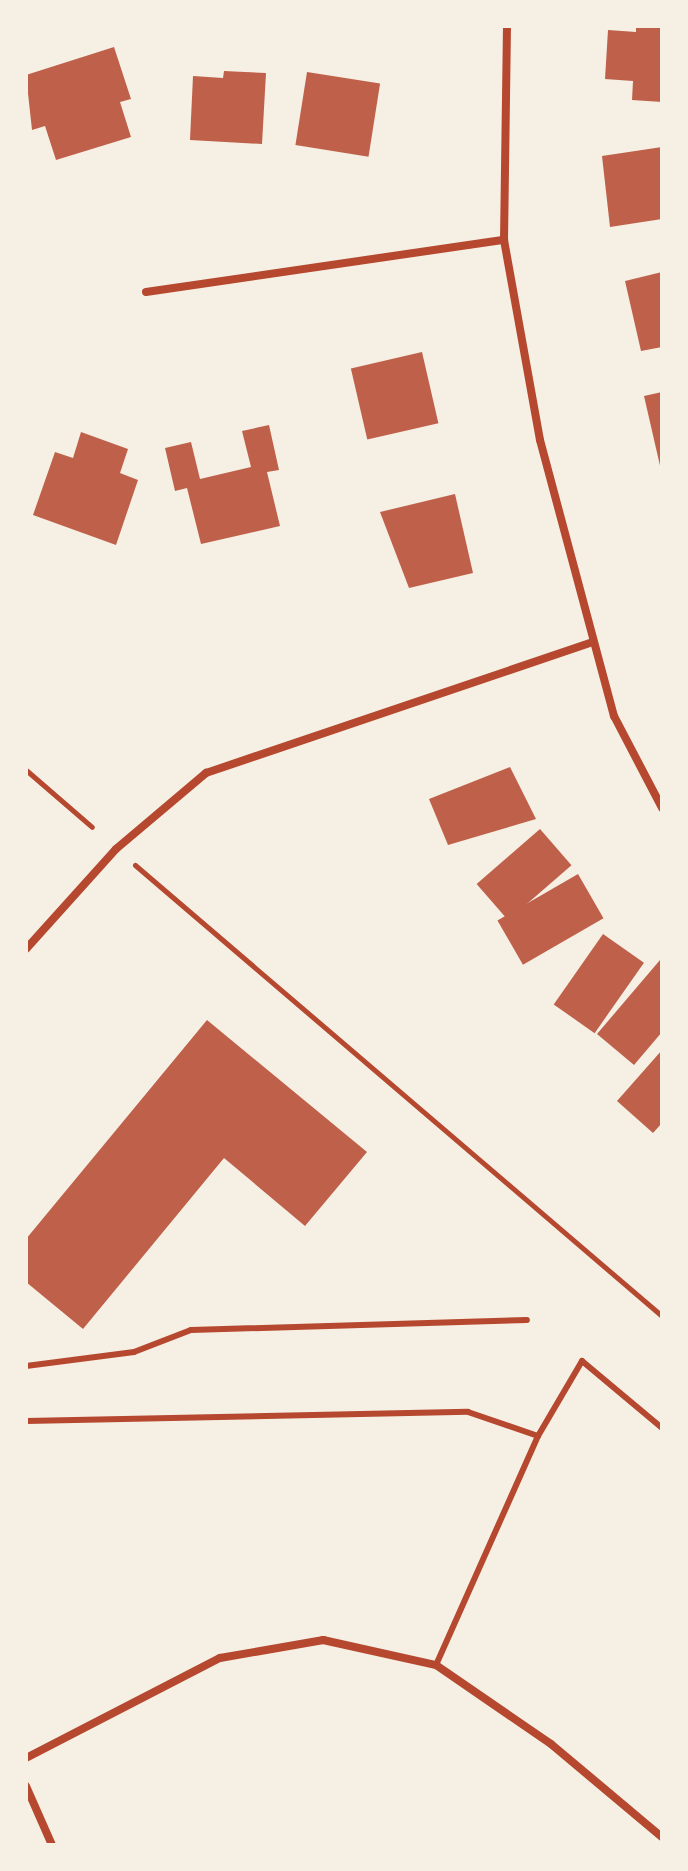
<!DOCTYPE html>
<style>
body{margin:0}
#map{position:relative;width:688px;height:1871px;overflow:hidden;background:#f6efe4;font-family:"Source Serif 4",serif}
div>[style]{position:absolute}
.building>*{inset:0;background:#bf614a;transform-origin:0 0}
.path>*{height:5px;margin:-2.5px;padding:0 2.5px;transform-origin:2.5px;border-radius:2.5px;background:#b5482f}
.service>*{height:6px;margin:-3px;padding:0 3px;transform-origin:3px;border-radius:3px;background:#b5482f}
.minor>*{height:8px;margin:-4px;padding:0 4px;transform-origin:4px;border-radius:4px;background:#b5482f}
span{translate:-50% -50%;white-space:nowrap;text-align:center;line-height:1.15;-webkit-text-stroke:8px #f6efe4;paint-order:stroke}
.frame{position:absolute;inset:0;border:28px solid #f6efe4;pointer-events:none}
</style>
<div id="map">
<div class="building">
<div style="clip-path:polygon(636px 26px,662px 26px,662px 102px,632px 100px,633px 81px,605px 79px,608px 30px,636px 32px)"></div>
<div style="clip-path:polygon(114px 47px,131px 99px,120px 102px,131px 137px,56px 160px,45px 126px,32px 130px,26px 75px)"></div>
<div style="clip-path:polygon(224px 71px,266px 73px,262px 144px,190px 140px,193px 76px,223px 78px)"></div>
<div style="left:307px;top:72px;width:74px;height:74px;rotate:9deg"></div>
<div style="clip-path:polygon(662px 147px,662px 219px,610px 227px,602px 156px)"></div>
<div style="clip-path:polygon(662px 272px,662px 347px,641px 351px,625px 281px)"></div>
<div style="left:422px;top:352px;width:73px;height:73px;rotate:77deg"></div>
<div style="clip-path:polygon(662px 392px,662px 470px,661px 470px,644px 396px)"></div>
<div style="clip-path:polygon(269px 425px,279px 470px,267px 472px,280px 526px,201px 544px,187px 488px,175px 491px,165px 448px,191px 442px,200px 479px,251px 467px,242px 431px)"></div>
<div style="clip-path:polygon(81px 432px,128px 449px,120px 473px,138px 480px,116px 545px,33px 515px,55px 452px,73px 458px)"></div>
<div style="clip-path:polygon(455px 494px,473px 573px,409px 588px,380px 512px)"></div>
<div style="clip-path:polygon(510px 767px,536px 819px,448px 845px,429px 799px)"></div>
<div style="left:540px;top:829px;width:48px;height:84px;rotate:49deg"></div>
<div style="left:578px;top:874px;width:51px;height:93px;rotate:60deg"></div>
<div style="left:603px;top:934px;width:50px;height:86px;rotate:35deg"></div>
<div style="clip-path:polygon(660px 960px,662px 1032px,634px 1065px,597px 1034px)"></div>
<div style="clip-path:polygon(207px 1020px,367px 1152px,305px 1226px,224px 1158px,83px 1329px,26px 1282px,26px 1239px)"></div>
<div style="clip-path:polygon(662px 1050px,662px 1123px,653px 1133px,617px 1101px)"></div>
</div>
<div class="path">
<div style="left:26px;top:770px;width:87px;rotate:40.8deg"></div>
<div style="left:135px;top:865px;width:694px;rotate:40.56deg"></div>
</div>
<div class="service">
<div style="left:26px;top:1366px;width:109px;rotate:-7.4deg"></div>
<div style="left:134px;top:1352px;width:61px;rotate:-21.1deg"></div>
<div style="left:191px;top:1330px;width:336px;rotate:-1.7deg"></div>
<div style="left:26px;top:1421px;width:442px;rotate:-1.2deg"></div>
<div style="left:468px;top:1412px;width:74px;rotate:18.9deg"></div>
<div style="left:538px;top:1436px;width:87px;rotate:-59.6deg"></div>
<div style="left:582px;top:1361px;width:104px;rotate:39.9deg"></div>
<div style="left:436px;top:1665px;width:251px;rotate:-66deg"></div>
</div>
<div class="minor">
<div style="left:507px;top:26px;width:214px;rotate:90.8deg"></div>
<div style="left:504px;top:240px;width:203px;rotate:79.8deg"></div>
<div style="left:540px;top:440px;width:286px;rotate:75deg"></div>
<div style="left:614px;top:716px;width:104px;rotate:62.4deg"></div>
<div style="left:146px;top:292px;width:362px;rotate:-8.3deg"></div>
<div style="left:26px;top:949px;width:135px;rotate:-48deg"></div>
<div style="left:116px;top:849px;width:118px;rotate:-40.2deg"></div>
<div style="left:206px;top:773px;width:406px;rotate:-18.7deg"></div>
<div style="left:26px;top:1758px;width:218px;rotate:-27.3deg"></div>
<div style="left:220px;top:1658px;width:105px;rotate:-9.9deg"></div>
<div style="left:323px;top:1640px;width:116px;rotate:12.5deg"></div>
<div style="left:436px;top:1665px;width:140px;rotate:34.5deg"></div>
<div style="left:551px;top:1744px;width:145px;rotate:40deg"></div>
<div style="left:26px;top:1786px;width:64px;rotate:66.2deg"></div>
</div>
<div class="frame"></div>
</div>
